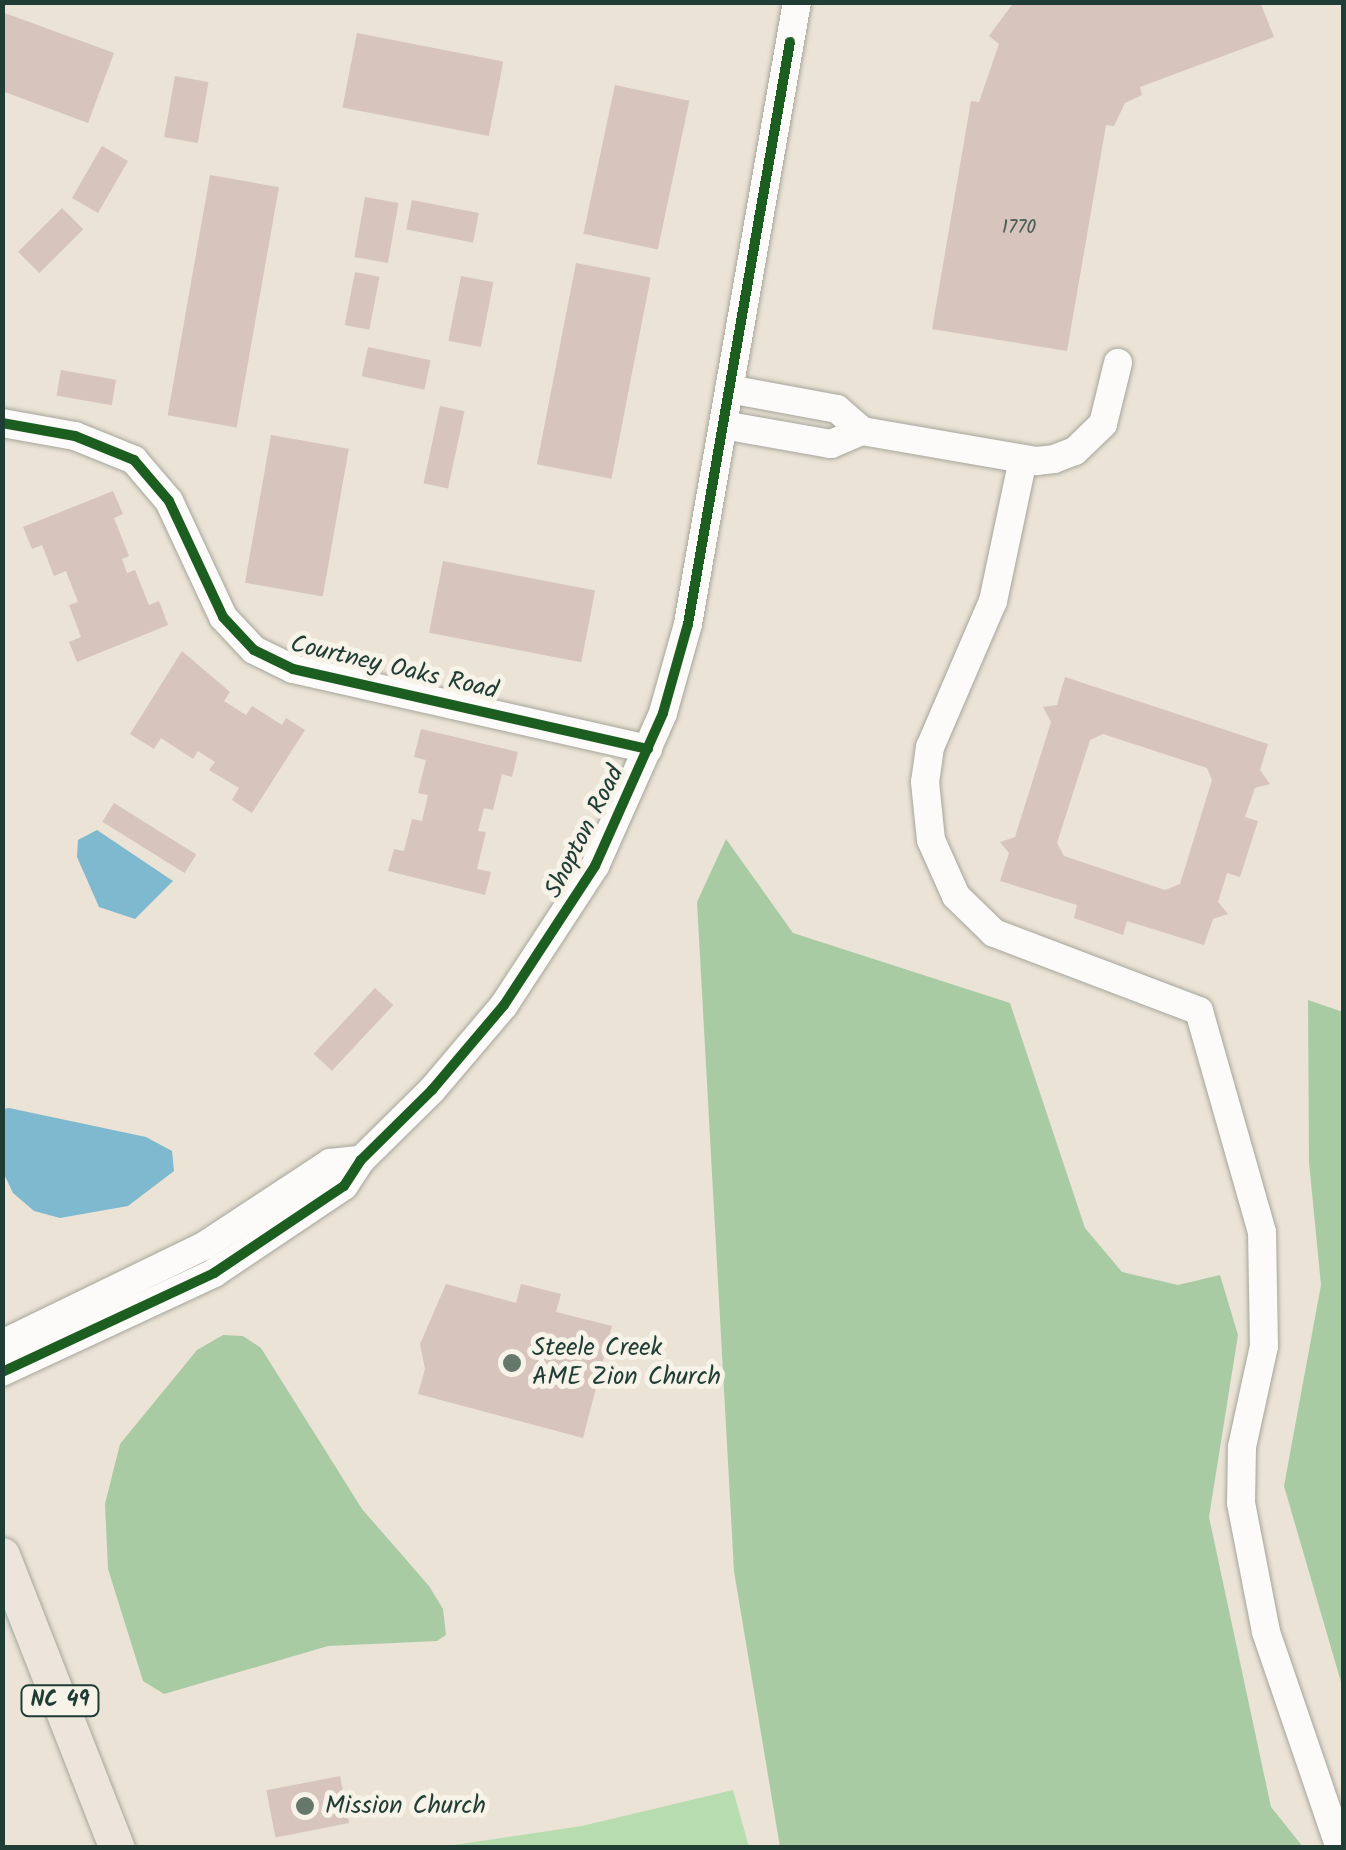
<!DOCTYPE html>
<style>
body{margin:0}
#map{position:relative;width:1346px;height:1850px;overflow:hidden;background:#ebe3d5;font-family:Kalam,sans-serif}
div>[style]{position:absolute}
.green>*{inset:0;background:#b7dcb0}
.forest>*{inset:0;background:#a8cba4}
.water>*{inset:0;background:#7fb9cf}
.building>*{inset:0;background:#d6c4bd;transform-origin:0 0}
.roads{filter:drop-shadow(0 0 2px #a6a59c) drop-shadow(0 0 2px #a6a59c)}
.minor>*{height:28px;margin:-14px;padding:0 14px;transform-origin:14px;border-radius:14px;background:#fcfbf9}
.major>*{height:35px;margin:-17.5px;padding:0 17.5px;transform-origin:17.5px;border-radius:17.5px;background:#ede5dc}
.cycleway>*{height:10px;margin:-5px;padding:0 5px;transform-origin:5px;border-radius:5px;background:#1b5e20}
.dots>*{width:28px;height:28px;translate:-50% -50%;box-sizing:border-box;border:5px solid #f7f3e8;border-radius:50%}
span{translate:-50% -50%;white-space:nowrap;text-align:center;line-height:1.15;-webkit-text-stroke:10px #f7f3e8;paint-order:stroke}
.number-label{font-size:20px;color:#4d5f56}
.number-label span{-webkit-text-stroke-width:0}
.shield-label span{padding:2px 8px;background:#f7f3e8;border:2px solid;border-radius:8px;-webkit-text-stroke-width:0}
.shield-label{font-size:22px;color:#1f3d34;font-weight:700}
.street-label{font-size:25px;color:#1f3d34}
.poi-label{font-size:25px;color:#1f3d34}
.left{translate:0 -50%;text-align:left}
.frame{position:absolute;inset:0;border:5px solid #1f3d34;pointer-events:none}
</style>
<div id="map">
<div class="green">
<div style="clip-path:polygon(733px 1790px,749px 1847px,440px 1847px,582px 1826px)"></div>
</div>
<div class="forest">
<div style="clip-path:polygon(726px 839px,793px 933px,1010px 1003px,1085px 1228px,1122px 1272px,1178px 1285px,1220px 1275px,1238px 1335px,1209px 1517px,1271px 1807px,1303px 1847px,780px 1847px,734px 1571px,697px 902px)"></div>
<div style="clip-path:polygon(1308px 1000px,1343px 1012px,1343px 1689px,1284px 1486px,1321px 1285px,1309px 1162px)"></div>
<div style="clip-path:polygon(223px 1335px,243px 1336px,261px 1348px,362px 1509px,429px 1586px,443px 1609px,446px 1635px,437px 1641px,328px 1646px,164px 1694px,143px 1681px,108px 1569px,105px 1504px,120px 1444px,197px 1350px)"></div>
</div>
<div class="water">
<div style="clip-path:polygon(97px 830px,173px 881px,135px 919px,99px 907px,77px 857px,78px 840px)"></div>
<div style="clip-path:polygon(9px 1108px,146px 1137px,172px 1151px,174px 1171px,128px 1206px,60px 1218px,34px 1211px,13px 1193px,3px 1172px,3px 1109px)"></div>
</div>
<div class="building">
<div style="clip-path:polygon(1014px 2px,1260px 2px,1274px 37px,1140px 87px,1142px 95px,1125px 103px,1114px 126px,1106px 125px,1067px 351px,932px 329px,971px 101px,979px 102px,999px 44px,989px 36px)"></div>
<div style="clip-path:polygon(2px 12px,114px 53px,88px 123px,2px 91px)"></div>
<div style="left:357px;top:33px;width:149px;height:76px;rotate:11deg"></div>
<div style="left:175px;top:76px;width:34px;height:62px;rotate:10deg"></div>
<div style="left:615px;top:85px;width:76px;height:152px;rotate:12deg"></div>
<div style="left:102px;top:146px;width:30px;height:60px;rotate:30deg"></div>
<div style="left:210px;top:175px;width:70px;height:244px;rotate:10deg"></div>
<div style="left:365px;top:197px;width:34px;height:61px;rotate:10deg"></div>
<div style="left:412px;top:200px;width:68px;height:30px;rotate:11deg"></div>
<div style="left:62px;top:208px;width:30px;height:62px;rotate:45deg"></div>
<div style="left:576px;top:263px;width:76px;height:205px;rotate:11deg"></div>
<div style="left:355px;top:272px;width:25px;height:54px;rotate:11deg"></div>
<div style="left:461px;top:276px;width:33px;height:66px;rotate:11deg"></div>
<div style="left:368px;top:347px;width:64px;height:30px;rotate:12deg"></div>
<div style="left:61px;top:370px;width:56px;height:26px;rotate:10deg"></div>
<div style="left:440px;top:406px;width:25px;height:79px;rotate:12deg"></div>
<div style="left:271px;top:435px;width:79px;height:150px;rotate:10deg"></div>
<div style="clip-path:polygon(113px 491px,123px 514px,114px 518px,129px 556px,122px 559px,127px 573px,135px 570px,149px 605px,159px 601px,168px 625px,77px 662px,69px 642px,81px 637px,69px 605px,78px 602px,66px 571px,54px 576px,42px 545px,32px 549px,23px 527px)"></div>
<div style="left:443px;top:561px;width:155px;height:73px;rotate:11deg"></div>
<div style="clip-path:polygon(182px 651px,230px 692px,224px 701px,246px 715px,252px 706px,282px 725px,286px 718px,305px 730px,252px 813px,232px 800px,239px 788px,209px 770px,215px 762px,198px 751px,193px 759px,161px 738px,154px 749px,130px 734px)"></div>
<div style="clip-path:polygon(evenodd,1065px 677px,1268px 744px,1260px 770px,1270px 784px,1255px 788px,1245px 817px,1258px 821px,1240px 877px,1227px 873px,1218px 902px,1228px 914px,1213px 919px,1204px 945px,1127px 921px,1123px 935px,1074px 918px,1077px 905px,1000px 881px,1009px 853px,1000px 842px,1015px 837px,1051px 722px,1043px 707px,1057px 705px,1065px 677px,1103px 734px,1207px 768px,1212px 780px,1180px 884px,1165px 890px,1064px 856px,1057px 843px,1090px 740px,1103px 734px)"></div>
<div style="clip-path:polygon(421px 729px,518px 752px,512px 777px,502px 774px,493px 810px,484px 808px,478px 831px,486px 832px,477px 869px,491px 872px,485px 895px,388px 871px,394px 849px,404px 851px,412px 819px,422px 821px,428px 795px,418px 793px,426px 760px,414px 757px)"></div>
<div style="left:114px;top:803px;width:97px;height:22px;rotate:32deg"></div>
<div style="left:375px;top:988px;width:25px;height:90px;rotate:43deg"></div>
<div style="clip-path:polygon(446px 1284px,516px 1303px,521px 1284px,561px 1294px,556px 1312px,612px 1326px,583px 1438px,418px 1394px,425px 1369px,420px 1344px)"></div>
<div style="left:340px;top:1776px;width:48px;height:75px;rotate:79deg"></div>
</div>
<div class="roads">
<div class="minor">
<div style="left:729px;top:389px;width:110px;rotate:10.5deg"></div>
<div style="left:837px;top:409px;width:33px;rotate:41deg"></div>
<div style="left:2px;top:423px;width:74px;rotate:10.1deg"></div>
<div style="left:75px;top:436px;width:64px;rotate:22.1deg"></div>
<div style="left:134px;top:460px;width:54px;rotate:49.5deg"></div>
<div style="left:169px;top:501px;width:128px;rotate:65deg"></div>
<div style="left:223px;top:617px;width:45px;rotate:46.8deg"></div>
<div style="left:254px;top:650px;width:43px;rotate:26deg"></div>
<div style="left:293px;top:669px;width:364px;rotate:12.7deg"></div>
<div style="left:723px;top:425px;width:110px;rotate:10deg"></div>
<div style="left:831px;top:444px;width:34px;rotate:-23deg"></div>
<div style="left:862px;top:431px;width:177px;rotate:9.8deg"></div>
<div style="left:1036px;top:461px;width:18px;rotate:-6deg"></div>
<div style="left:1054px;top:459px;width:22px;rotate:-21deg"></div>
<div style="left:1075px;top:451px;width:39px;rotate:-44deg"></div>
<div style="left:1103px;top:424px;width:63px;rotate:-76.2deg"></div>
<div style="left:1023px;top:459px;width:145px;rotate:101.9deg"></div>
<div style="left:993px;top:601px;width:159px;rotate:113.3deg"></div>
<div style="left:930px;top:747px;width:35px;rotate:98deg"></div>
<div style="left:925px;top:782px;width:58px;rotate:84.1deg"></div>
<div style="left:931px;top:840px;width:61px;rotate:65.9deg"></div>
<div style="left:956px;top:896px;width:53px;rotate:44.2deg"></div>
<div style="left:994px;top:933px;width:219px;rotate:20.8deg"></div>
<div style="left:1199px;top:1011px;width:230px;rotate:74.1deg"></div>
<div style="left:1262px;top:1232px;width:114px;rotate:89deg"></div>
<div style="left:1264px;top:1346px;width:103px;rotate:102.3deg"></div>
<div style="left:1242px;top:1447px;width:56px;rotate:91deg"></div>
<div style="left:1241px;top:1503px;width:131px;rotate:79deg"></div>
<div style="left:1266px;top:1632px;width:228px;rotate:71.1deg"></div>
<div style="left:2px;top:1344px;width:225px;rotate:-25.9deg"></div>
<div style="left:204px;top:1246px;width:151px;rotate:-33.4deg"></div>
<div style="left:330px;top:1163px;width:31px;rotate:-6deg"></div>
<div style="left:2px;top:1372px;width:234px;rotate:-25deg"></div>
<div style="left:214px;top:1273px;width:156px;rotate:-33.8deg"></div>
<div style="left:344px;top:1186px;width:31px;rotate:-57deg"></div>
<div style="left:361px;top:1160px;width:100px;rotate:-44.6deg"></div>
<div style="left:432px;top:1090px;width:111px;rotate:-49.7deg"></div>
<div style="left:504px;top:1005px;width:166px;rotate:-56.8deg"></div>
<div style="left:595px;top:866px;width:167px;rotate:-66deg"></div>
<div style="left:663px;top:713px;width:92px;rotate:-74.3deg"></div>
<div style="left:688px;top:624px;width:631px;rotate:-80.06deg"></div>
</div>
<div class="major">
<div style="left:2px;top:1555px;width:315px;rotate:68.6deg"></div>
</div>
</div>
<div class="cycleway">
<div style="left:2px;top:423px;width:74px;rotate:10.1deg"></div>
<div style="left:75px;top:436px;width:64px;rotate:22.1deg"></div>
<div style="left:134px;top:460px;width:54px;rotate:49.5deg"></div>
<div style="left:169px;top:501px;width:128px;rotate:65deg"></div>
<div style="left:223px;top:617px;width:45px;rotate:46.8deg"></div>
<div style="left:254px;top:650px;width:43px;rotate:26deg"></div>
<div style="left:293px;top:669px;width:364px;rotate:12.7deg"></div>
<div style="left:2px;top:1372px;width:234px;rotate:-25deg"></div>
<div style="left:214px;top:1273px;width:156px;rotate:-33.8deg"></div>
<div style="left:344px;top:1186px;width:31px;rotate:-57deg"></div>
<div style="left:361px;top:1160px;width:100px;rotate:-44.6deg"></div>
<div style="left:432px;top:1090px;width:111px;rotate:-49.7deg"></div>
<div style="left:504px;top:1005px;width:166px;rotate:-56.8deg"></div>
<div style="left:595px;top:866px;width:167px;rotate:-66deg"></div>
<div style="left:663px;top:713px;width:92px;rotate:-74.3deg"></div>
<div style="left:688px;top:624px;width:591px;rotate:-80.06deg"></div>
</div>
<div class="dots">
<div style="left:512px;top:1363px;background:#66776c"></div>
<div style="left:305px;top:1806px;background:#66776c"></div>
</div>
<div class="number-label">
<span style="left:1019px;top:228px">1770</span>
</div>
<div class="shield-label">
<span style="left:60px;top:1701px">NC 49</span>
</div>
<div class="street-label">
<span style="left:394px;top:668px;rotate:13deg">Courtney Oaks Road</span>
<span style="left:585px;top:832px;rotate:-63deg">Shopton Road</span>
</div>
<div class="poi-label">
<span class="left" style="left:532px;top:1363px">Steele Creek<br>AME Zion Church</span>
<span class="left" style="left:325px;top:1806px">Mission Church</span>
</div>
<div class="frame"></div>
</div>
